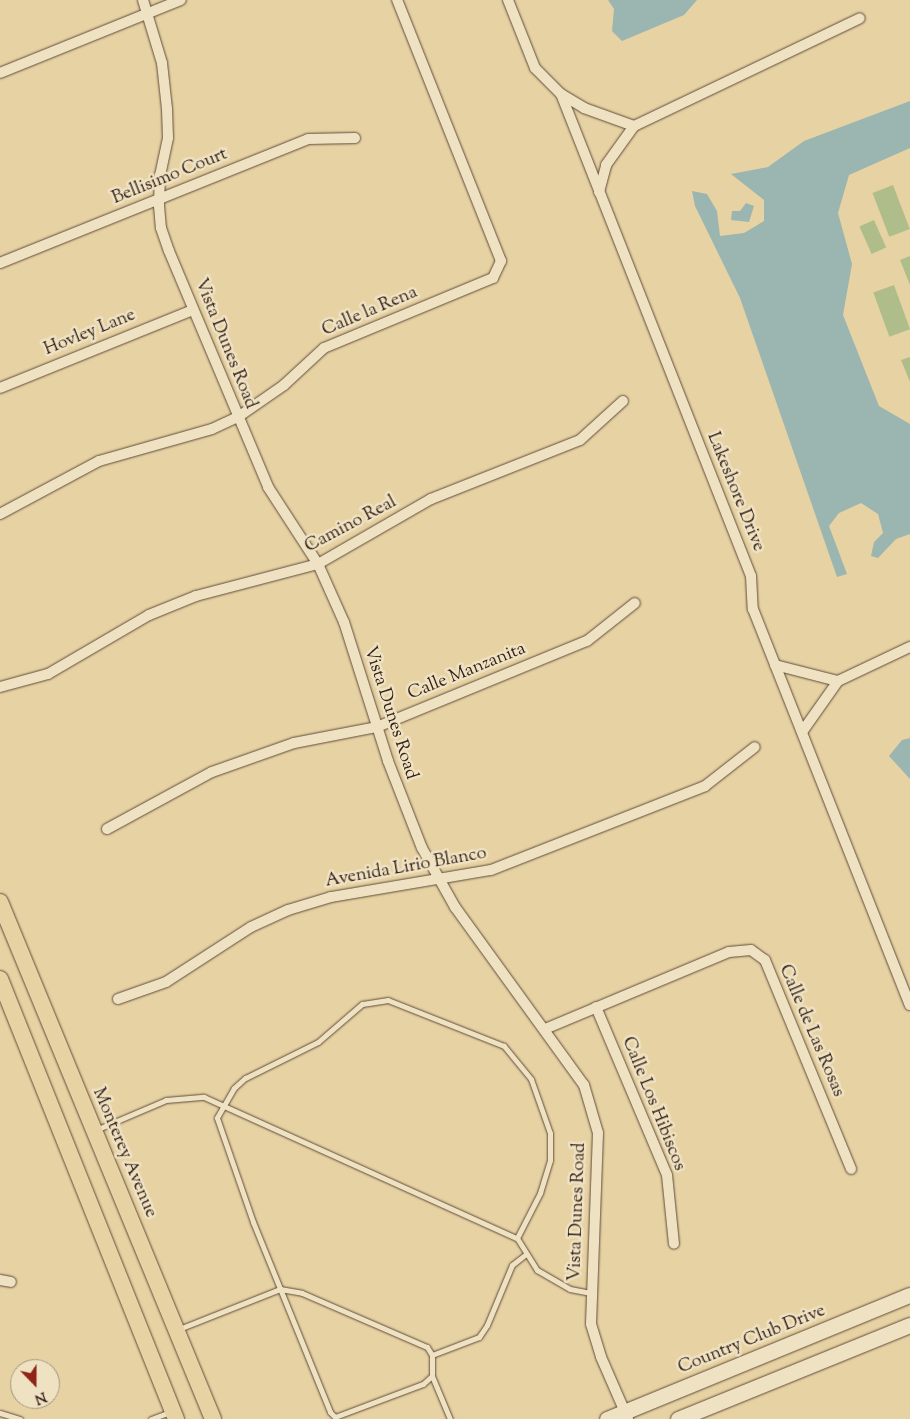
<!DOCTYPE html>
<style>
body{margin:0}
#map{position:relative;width:910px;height:1419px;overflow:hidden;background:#e7d2a3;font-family:"Sorts Mill Goudy",serif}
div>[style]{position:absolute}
.green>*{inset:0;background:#afbd8a;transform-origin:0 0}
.water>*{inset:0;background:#9bb5b1}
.roads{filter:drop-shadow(0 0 1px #604c3b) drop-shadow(0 0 1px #604c3b)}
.lane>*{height:5px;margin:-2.5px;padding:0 2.5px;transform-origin:2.5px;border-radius:2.5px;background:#efe2c3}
.street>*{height:10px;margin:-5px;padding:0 5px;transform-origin:5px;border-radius:5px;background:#efe2c3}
.secondary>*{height:15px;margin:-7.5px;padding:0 7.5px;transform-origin:7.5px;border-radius:7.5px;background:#efe2c3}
.primary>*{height:16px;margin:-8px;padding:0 8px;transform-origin:8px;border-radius:8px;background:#e7d2a3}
span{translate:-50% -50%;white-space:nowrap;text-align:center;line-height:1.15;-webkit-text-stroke:5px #efe2c3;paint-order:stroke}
.street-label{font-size:18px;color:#332018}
.north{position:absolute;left:10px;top:1359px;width:50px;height:50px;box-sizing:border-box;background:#efe2c3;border:1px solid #a4947f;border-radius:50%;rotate:158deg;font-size:14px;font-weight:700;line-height:20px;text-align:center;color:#332018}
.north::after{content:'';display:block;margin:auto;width:18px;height:22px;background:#8f2418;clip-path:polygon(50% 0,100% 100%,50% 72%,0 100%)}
</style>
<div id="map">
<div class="green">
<div style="left:893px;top:185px;width:47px;height:22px;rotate:69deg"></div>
<div style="left:874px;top:220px;width:30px;height:16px;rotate:66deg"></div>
<div style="clip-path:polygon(910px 256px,910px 285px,900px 260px)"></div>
<div style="left:894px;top:285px;width:47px;height:22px;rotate:70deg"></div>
<div style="clip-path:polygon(910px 357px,910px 382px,901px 360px)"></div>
</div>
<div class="water">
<div style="clip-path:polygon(608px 0,697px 0,684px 15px,622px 41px,612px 31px,614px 9px)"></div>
<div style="clip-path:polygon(910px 101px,910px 148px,849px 175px,838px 213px,852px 264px,843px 315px,879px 406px,910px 424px,910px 534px,896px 539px,878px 558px,871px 556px,874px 542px,883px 533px,878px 514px,861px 503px,839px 513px,829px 526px,847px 574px,837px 577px,740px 298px,695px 206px,692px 191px,707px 194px,717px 211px,720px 236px,744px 233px,764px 221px,764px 200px,731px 174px,768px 167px,804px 141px)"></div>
<div style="clip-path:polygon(746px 203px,754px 206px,749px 222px,731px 220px,732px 211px,740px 211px)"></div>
<div style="clip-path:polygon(910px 738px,910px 779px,889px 756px,902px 740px)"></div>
</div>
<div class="roads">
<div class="lane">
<div style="left:98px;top:1129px;width:74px;rotate:-23.1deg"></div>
<div style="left:166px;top:1100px;width:38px;rotate:-5deg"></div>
<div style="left:204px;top:1097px;width:343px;rotate:24.3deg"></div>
<div style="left:517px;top:1238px;width:38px;rotate:58deg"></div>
<div style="left:537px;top:1270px;width:38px;rotate:30deg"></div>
<div style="left:570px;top:1289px;width:21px;rotate:11deg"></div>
<div style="left:517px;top:1238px;width:51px;rotate:-62.9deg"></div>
<div style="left:540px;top:1193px;width:34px;rotate:-73deg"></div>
<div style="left:550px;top:1160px;width:27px;rotate:-90deg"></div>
<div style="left:550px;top:1133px;width:57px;rotate:-109.4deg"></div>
<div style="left:531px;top:1079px;width:43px;rotate:-129.3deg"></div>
<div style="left:504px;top:1046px;width:125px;rotate:-158.4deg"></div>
<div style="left:388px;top:1000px;width:26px;rotate:171deg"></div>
<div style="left:362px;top:1004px;width:58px;rotate:139.2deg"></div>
<div style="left:318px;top:1042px;width:81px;rotate:153.7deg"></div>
<div style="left:245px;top:1078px;width:15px;rotate:138deg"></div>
<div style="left:234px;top:1088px;width:34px;rotate:120deg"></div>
<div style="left:217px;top:1118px;width:110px;rotate:70.9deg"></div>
<div style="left:253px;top:1222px;width:205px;rotate:67.9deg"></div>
<div style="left:330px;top:1412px;width:7px;rotate:45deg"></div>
<div style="left:335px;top:1417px;width:94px;rotate:-20.6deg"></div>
<div style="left:423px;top:1384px;width:12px;rotate:-42deg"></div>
<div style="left:432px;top:1376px;width:21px;rotate:-90deg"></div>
<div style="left:432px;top:1355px;width:50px;rotate:-21deg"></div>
<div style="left:479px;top:1337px;width:14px;rotate:-56deg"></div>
<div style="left:487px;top:1325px;width:65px;rotate:-67.4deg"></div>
<div style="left:512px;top:1265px;width:16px;rotate:-38deg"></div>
<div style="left:179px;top:1329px;width:109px;rotate:-21.6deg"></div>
<div style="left:280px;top:1289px;width:22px;rotate:10deg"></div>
<div style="left:302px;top:1293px;width:136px;rotate:23.4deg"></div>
<div style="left:427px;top:1347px;width:9px;rotate:58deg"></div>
<div style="left:432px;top:1376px;width:47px;rotate:67.3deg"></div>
<div style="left:0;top:1413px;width:21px;rotate:17deg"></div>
<div style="left:151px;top:1419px;width:20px;rotate:-20deg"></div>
</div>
<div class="street">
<div style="left:143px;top:0;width:66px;rotate:73.2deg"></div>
<div style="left:162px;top:63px;width:46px;rotate:83.8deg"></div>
<div style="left:167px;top:109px;width:29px;rotate:88deg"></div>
<div style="left:168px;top:138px;width:38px;rotate:102deg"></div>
<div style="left:160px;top:175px;width:31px;rotate:92deg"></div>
<div style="left:159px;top:206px;width:22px;rotate:85deg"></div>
<div style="left:161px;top:228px;width:24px;rotate:71deg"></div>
<div style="left:169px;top:251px;width:256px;rotate:67.2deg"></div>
<div style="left:268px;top:487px;width:92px;rotate:57deg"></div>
<div style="left:318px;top:564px;width:64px;rotate:65.9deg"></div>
<div style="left:344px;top:622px;width:146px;rotate:72.4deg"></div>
<div style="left:388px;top:761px;width:93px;rotate:68.7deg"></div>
<div style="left:422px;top:848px;width:68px;rotate:60.8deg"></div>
<div style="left:455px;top:907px;width:220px;rotate:54.1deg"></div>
<div style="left:584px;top:1085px;width:50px;rotate:73.7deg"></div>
<div style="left:598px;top:1133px;width:191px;rotate:92.1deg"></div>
<div style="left:591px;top:1324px;width:34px;rotate:73deg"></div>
<div style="left:601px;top:1357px;width:68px;rotate:66.5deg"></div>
<div style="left:508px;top:0;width:73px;rotate:68.3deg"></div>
<div style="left:535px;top:68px;width:37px;rotate:45deg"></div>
<div style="left:561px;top:94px;width:518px;rotate:68.49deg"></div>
<div style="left:751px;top:576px;width:33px;rotate:87deg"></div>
<div style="left:753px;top:609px;width:426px;rotate:68.4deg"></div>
<div style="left:0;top:73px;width:195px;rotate:-22deg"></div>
<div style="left:561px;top:94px;width:27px;rotate:31deg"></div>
<div style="left:584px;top:108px;width:53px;rotate:19.8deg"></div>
<div style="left:599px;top:192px;width:28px;rotate:-75deg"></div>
<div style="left:606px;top:165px;width:48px;rotate:-54.3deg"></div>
<div style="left:634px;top:126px;width:250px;rotate:-25.5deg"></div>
<div style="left:0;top:263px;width:332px;rotate:-21.9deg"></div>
<div style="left:308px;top:139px;width:47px;rotate:-1.2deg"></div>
<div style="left:0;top:388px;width:208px;rotate:-22deg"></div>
<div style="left:0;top:514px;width:112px;rotate:-28.2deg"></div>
<div style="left:99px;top:461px;width:117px;rotate:-15.8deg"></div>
<div style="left:212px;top:429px;width:29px;rotate:-25deg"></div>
<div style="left:238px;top:417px;width:56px;rotate:-34.8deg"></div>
<div style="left:284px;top:385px;width:54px;rotate:-42.8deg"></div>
<div style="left:324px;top:348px;width:183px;rotate:-22.5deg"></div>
<div style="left:493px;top:278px;width:19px;rotate:-65deg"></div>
<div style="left:501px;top:261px;width:281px;rotate:-111.7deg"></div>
<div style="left:775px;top:665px;width:65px;rotate:14.3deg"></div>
<div style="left:0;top:687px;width:50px;rotate:-15.2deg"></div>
<div style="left:48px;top:674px;width:117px;rotate:-30.3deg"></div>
<div style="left:149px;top:615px;width:51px;rotate:-22deg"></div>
<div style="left:196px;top:596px;width:126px;rotate:-14.7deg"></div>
<div style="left:318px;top:564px;width:130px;rotate:-29.9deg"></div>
<div style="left:431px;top:499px;width:160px;rotate:-21.6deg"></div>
<div style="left:580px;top:440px;width:58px;rotate:-42.2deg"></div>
<div style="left:802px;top:732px;width:62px;rotate:-54.8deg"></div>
<div style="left:838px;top:681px;width:80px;rotate:-25.3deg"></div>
<div style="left:107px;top:829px;width:119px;rotate:-28.5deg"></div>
<div style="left:212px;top:772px;width:87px;rotate:-19.5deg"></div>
<div style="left:294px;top:743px;width:85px;rotate:-10.9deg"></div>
<div style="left:377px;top:727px;width:227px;rotate:-22.3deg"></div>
<div style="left:587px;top:641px;width:61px;rotate:-38.4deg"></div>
<div style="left:118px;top:999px;width:51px;rotate:-19.5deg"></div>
<div style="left:166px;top:982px;width:101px;rotate:-32.9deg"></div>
<div style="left:251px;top:927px;width:41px;rotate:-24.7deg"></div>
<div style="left:288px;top:910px;width:45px;rotate:-16.8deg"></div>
<div style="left:331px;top:897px;width:162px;rotate:-9.6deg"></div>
<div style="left:491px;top:870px;width:230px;rotate:-21.4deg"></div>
<div style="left:705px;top:786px;width:63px;rotate:-38deg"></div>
<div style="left:596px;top:1007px;width:182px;rotate:67.1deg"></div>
<div style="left:667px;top:1175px;width:69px;rotate:84.2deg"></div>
<div style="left:545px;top:1029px;width:199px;rotate:-22.7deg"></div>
<div style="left:729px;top:952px;width:22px;rotate:-5deg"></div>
<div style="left:751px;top:950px;width:17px;rotate:36deg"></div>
<div style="left:765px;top:960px;width:226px;rotate:67.6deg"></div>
<div style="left:0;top:1280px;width:11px;rotate:10deg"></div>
</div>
<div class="secondary">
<div style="left:607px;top:1419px;width:327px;rotate:-22.3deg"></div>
<div style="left:678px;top:1419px;width:250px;rotate:-22.1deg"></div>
</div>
<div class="primary">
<div style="left:0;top:902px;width:559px;rotate:67.61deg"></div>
<div style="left:0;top:979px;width:474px;rotate:68.2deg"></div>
</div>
</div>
<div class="street-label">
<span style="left:170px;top:177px;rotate:-22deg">Bellisimo Court</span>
<span style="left:370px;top:312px;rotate:-23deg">Calle la Rena</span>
<span style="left:90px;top:333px;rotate:-22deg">Hovley Lane</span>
<span style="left:225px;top:344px;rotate:68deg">Vista Dunes Road</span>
<span style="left:735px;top:492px;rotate:68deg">Lakeshore Drive</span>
<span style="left:351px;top:525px;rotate:-28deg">Camino Real</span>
<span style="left:467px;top:672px;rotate:-22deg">Calle Manzanita</span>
<span style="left:390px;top:713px;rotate:72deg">Vista Dunes Road</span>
<span style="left:406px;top:868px;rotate:-10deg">Avenida Lirio Blanco</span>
<span style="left:811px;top:1031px;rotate:67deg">Calle de Las Rosas</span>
<span style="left:653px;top:1104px;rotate:68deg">Calle Los Hibiscos</span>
<span style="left:124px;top:1153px;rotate:67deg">Monterey Avenue</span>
<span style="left:578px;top:1212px;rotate:-88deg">Vista Dunes Road</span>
<span style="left:752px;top:1340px;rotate:-22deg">Country Club Drive</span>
</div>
<div class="north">N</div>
</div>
